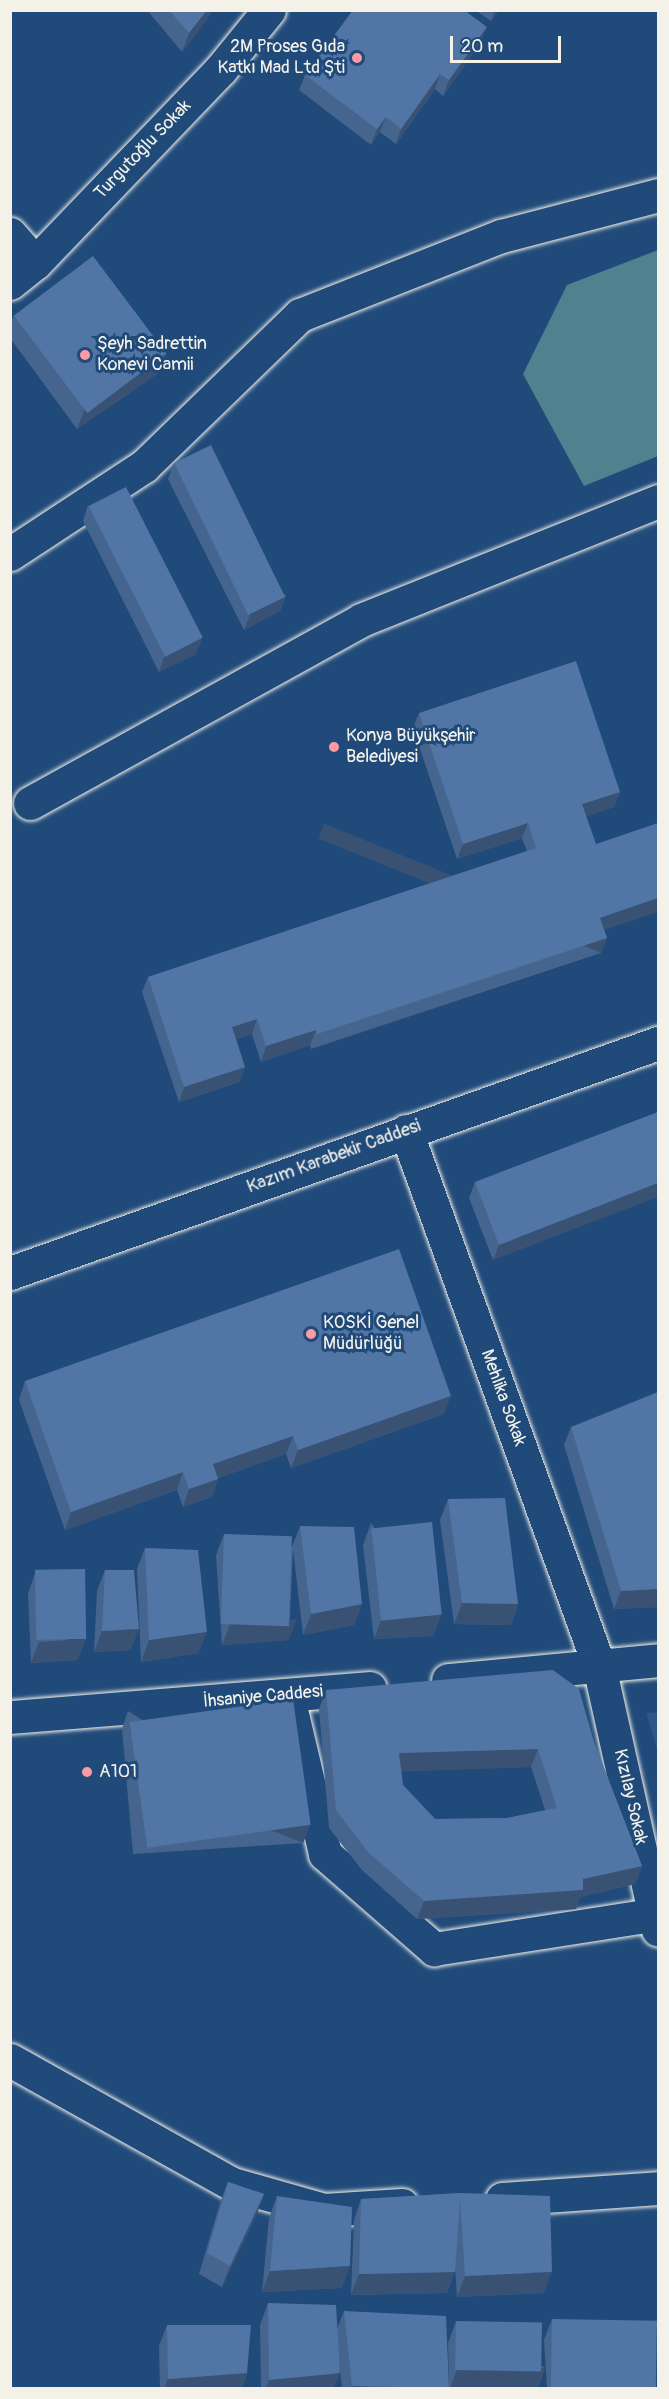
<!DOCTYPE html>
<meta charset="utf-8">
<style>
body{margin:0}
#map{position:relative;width:669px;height:2399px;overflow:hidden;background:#1f4a7a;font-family:Pangolin,sans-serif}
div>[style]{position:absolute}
.built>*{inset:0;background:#2e5787}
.green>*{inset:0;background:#4f828f}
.roads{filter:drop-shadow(0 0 2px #f4f1e8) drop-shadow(0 0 2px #f4f1e8)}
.minor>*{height:33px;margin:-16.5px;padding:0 16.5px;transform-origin:16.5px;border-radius:16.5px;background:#1f4a7a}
.tertiary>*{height:33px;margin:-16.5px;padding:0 16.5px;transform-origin:16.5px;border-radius:16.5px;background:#1f4a7a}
.secondary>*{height:33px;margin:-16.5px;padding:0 16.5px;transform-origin:16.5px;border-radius:16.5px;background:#1f4a7a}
.wall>*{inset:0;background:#46658e}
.shaded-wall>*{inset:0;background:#395274;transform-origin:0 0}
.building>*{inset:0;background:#5175a5;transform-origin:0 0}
.dots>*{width:16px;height:16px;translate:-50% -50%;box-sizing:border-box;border:3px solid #1f4a7a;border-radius:50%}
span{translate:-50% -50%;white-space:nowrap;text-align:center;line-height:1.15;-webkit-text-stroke:6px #1f4a7a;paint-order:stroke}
.poi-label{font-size:18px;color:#f4f1e8}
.right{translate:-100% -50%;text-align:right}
.left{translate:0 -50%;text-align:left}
.street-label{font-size:18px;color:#f4f1e8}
.frame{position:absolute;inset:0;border:12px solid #f4f1e8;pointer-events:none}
.scale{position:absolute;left:450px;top:36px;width:111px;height:27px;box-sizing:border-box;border:3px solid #f4f1e8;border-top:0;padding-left:8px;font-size:18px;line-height:21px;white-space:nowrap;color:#f4f1e8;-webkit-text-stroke:4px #1f4a7a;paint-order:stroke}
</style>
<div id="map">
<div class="built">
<div style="clip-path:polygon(658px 1712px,658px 1752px,646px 1713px)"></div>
</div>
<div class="green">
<div style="clip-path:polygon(658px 250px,658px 456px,584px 486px,523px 374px,567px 285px)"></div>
</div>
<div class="roads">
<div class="minor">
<div style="left:10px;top:234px;width:38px;rotate:49deg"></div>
<div style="left:10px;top:283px;width:32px;rotate:-39deg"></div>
<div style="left:35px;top:263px;width:269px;rotate:-46.2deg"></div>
<div style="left:221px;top:69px;width:76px;rotate:-50.9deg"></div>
<div style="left:10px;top:554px;width:160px;rotate:-33.3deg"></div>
<div style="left:144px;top:466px;width:217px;rotate:-44.1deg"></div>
<div style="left:300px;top:315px;width:216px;rotate:-21.5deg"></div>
<div style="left:501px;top:236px;width:162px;rotate:-14.6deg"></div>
<div style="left:30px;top:803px;width:378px;rotate:-28.9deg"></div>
<div style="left:361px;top:620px;width:320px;rotate:-21.8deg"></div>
<div style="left:406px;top:1131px;width:569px;rotate:70.16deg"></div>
<div style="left:599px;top:1666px;width:270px;rotate:77.4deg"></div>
<div style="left:288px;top:1697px;width:161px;rotate:76.7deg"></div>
<div style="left:325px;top:1854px;width:145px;rotate:41.1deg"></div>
<div style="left:434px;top:1949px;width:227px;rotate:-8.9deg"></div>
<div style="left:10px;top:2060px;width:254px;rotate:29.2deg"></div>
<div style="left:232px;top:2184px;width:96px;rotate:15.8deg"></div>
<div style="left:324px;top:2210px;width:78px;rotate:-3.7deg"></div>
<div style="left:502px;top:2199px;width:156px;rotate:-4deg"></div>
</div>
<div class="tertiary">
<div style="left:448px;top:1680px;width:211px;rotate:-5.4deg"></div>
<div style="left:10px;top:1717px;width:361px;rotate:-4.6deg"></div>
</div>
<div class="secondary">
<div style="left:10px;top:1273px;width:688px;rotate:-19.54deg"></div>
</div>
</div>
<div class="wall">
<div style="clip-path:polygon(147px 10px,214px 10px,182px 52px)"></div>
<div style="clip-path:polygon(475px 10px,499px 10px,491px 21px)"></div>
<div style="clip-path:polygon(481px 42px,443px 96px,435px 89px,396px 144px,380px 132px,371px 145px,299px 90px,305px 75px)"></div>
<div style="clip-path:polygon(14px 315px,160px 372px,77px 429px,10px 338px,10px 324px)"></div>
<div style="clip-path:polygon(174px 463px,286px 596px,280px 611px,244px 630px,168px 479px)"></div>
<div style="clip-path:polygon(88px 505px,202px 638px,196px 654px,159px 672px,83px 521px)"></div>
<div style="clip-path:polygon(419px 713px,620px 792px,614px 807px,586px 816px,604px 930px,607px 938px,601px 953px,311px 1049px,310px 1045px,261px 1062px,252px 1034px,236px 1039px,245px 1067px,239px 1082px,179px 1102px,142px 992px,148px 977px,527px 851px,522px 838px,457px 859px,413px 728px)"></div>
<div style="clip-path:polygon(658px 1112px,493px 1260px,469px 1198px,475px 1182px)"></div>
<div style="clip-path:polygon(25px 1381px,444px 1414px,291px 1468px,286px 1454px,218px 1478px,212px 1497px,183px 1507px,177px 1490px,65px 1530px,19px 1400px)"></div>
<div style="clip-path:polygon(571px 1427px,658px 1607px,614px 1609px,564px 1445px)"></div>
<div style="clip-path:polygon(448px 1499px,518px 1604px,511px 1625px,454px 1624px,440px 1520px)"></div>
<div style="clip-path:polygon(371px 1523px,441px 1615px,433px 1636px,374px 1639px,363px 1545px)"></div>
<div style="clip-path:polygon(300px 1526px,362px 1604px,354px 1625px,303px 1635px,293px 1549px,289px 1640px,222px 1645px,216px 1555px,224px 1534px,292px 1547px)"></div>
<div style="clip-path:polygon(145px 1548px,199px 1653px,141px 1662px,137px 1569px)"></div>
<div style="clip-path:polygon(105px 1570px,131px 1650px,94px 1652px,97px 1591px)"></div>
<div style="clip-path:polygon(35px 1573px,78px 1660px,31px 1663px,28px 1594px)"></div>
<div style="clip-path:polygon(evenodd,326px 1690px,594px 1742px,642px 1866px,635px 1884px,580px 1897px,576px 1909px,417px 1919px,362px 1870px,329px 1828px,319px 1709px,326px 1690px,531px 1767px,545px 1810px,507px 1818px,435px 1819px,403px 1785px,401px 1771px,531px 1767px)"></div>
<div style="clip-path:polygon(128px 1711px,310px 1825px,303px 1843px,133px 1854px,122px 1729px)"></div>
<div style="clip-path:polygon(228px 2182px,264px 2194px,256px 2216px,222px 2287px,199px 2274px,220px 2203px)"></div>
<div style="clip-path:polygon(461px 2193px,544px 2293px,457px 2297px,455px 2268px,455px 2272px,447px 2293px,351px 2295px,354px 2220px,361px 2199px)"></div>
<div style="clip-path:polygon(277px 2196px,342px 2288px,262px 2292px,269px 2218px)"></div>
<div style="clip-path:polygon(268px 2303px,337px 2329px,344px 2311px,449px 2385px,448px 2343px,456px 2321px,545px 2368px,538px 2388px,342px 2388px,339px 2360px,334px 2388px,261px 2388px,260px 2325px)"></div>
<div style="clip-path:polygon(552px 2319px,656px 2388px,547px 2388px,544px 2340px)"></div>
<div style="clip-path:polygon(167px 2325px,247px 2373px,242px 2388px,160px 2388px,159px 2346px)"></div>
</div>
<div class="shaded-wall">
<div style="clip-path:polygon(207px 10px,214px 10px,182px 52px,189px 33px)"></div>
<div style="clip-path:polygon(495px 10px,499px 10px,491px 21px)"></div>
<div style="clip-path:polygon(487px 27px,481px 42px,443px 96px,449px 80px)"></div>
<div style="clip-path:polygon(440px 74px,435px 89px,396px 144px,401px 129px)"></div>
<div style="clip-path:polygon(386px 117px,380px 132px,371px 145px,377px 129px)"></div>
<div style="clip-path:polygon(166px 354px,160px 372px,77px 429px,84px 411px)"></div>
<div style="clip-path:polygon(286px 596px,280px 611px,244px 630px,250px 614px)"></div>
<div style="clip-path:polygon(202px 638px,196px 654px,159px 672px,164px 657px)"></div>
<div style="clip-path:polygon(620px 792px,614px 807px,577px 820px,582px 804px)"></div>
<div style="clip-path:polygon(528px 823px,522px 838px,457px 859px,463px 844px)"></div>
<div style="clip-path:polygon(658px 898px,658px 912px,595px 933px,600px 918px)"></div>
<div style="left:607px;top:938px;width:16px;height:305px;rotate:112deg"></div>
<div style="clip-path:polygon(257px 1019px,252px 1034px,226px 1042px,232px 1027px)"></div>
<div style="clip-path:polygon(316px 1030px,310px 1045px,261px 1062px,266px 1046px)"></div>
<div style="clip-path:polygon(245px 1067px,239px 1082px,179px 1102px,184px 1087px)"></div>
<div style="clip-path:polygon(658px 1183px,658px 1197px,493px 1260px,499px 1245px)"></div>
<div style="clip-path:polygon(451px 1396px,444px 1414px,291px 1468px,298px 1450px)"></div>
<div style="clip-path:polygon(293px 1436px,286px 1454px,206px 1482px,213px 1464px)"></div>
<div style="clip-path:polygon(183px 1472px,177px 1490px,65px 1530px,71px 1512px)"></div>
<div style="clip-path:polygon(218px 1479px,212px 1497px,183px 1507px,189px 1489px)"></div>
<div style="clip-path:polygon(658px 1589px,658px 1607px,614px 1609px,621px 1591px)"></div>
<div style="clip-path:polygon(462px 1603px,518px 1604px,511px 1625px,454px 1624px)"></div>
<div style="clip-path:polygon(362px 1604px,354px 1625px,303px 1635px,311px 1614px)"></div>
<div style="clip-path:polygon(441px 1615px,433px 1636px,374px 1639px,382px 1618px)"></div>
<div style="clip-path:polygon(297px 1619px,289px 1640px,222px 1645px,230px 1624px)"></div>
<div style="clip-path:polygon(139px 1629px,131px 1650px,94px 1652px,102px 1631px)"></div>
<div style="clip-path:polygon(207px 1632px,199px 1653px,141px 1662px,149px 1640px)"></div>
<div style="clip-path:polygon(86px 1639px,78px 1660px,31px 1663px,39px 1642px)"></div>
<div style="clip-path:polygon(538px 1749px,531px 1767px,392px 1772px,399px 1753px)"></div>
<div style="left:310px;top:1825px;width:19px;height:171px;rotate:111deg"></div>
<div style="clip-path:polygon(642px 1866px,635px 1884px,580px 1897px,576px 1909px,417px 1919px,424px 1901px,583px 1879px)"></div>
<div style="clip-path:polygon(264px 2194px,256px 2216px,222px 2287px,230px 2266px)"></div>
<div style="clip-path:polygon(350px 2266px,342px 2288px,262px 2292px,270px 2271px)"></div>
<div style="clip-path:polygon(455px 2272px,447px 2293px,351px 2295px,359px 2274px)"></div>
<div style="clip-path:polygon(552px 2272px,544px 2293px,457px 2297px,465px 2276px)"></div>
<div style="clip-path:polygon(545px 2368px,538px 2388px,450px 2388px,457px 2370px)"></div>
<div style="clip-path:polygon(247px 2373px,242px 2388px,164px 2388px,168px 2379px)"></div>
<div style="clip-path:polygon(340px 2373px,334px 2388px,266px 2388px,269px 2380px)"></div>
<div style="clip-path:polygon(352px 2386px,435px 2388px,351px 2388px)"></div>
</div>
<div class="building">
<div style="clip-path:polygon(169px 10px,207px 10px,189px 33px)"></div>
<div style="clip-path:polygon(353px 10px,464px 10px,487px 27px,449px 80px,440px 74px,401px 129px,386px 117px,377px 129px,305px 75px)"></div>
<div style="left:93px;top:256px;width:122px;height:99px;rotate:53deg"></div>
<div style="left:211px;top:445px;width:169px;height:41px;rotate:64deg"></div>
<div style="left:126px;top:487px;width:169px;height:42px;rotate:63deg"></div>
<div style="clip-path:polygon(576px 661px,620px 792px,582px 804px,596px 844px,658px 823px,658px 898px,600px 918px,607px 938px,317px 1034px,316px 1030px,266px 1046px,257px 1019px,232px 1027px,245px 1067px,184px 1087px,148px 977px,536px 848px,528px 823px,463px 844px,419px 713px)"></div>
<div style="clip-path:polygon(658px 1112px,658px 1183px,499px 1245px,475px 1182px)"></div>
<div style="clip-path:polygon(399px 1249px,451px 1396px,298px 1450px,293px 1436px,213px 1464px,218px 1479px,189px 1489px,183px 1472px,71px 1512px,25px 1381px)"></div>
<div style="clip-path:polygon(658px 1392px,658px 1589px,621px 1591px,571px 1427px)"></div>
<div style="clip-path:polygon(505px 1498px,518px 1604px,462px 1603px,448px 1499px)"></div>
<div style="left:432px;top:1522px;width:93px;height:61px;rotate:84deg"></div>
<div style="clip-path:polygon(300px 1526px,354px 1527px,362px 1604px,311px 1614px)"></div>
<div style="left:224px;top:1534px;width:68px;height:90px;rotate:2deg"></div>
<div style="clip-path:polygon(145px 1548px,198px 1550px,207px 1632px,149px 1640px)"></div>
<div style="left:85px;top:1569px;width:70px;height:50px;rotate:89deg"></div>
<div style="clip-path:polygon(105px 1570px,134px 1570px,139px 1629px,102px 1631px)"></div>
<div style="clip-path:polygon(evenodd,553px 1670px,579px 1689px,594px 1742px,642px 1866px,583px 1879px,583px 1890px,424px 1901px,368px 1852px,336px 1810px,326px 1690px,553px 1670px,538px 1749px,557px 1808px,507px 1818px,435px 1819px,403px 1785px,399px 1753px,538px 1749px)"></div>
<div style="left:293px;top:1699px;width:127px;height:165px;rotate:82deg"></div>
<div style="clip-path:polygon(228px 2182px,264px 2194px,230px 2266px,207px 2253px)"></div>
<div style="clip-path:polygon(461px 2193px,550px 2196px,552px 2272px,465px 2276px,460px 2200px,455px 2272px,359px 2274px,361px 2199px)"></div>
<div style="clip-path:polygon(277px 2196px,352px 2207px,350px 2266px,270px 2271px)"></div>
<div style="clip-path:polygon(268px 2303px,336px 2305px,340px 2373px,269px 2380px)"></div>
<div style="clip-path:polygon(344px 2311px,446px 2316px,449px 2388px,352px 2386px)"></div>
<div style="left:552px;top:2319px;width:105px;height:69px;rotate:1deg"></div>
<div style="left:456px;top:2321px;width:86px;height:49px;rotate:1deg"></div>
<div style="clip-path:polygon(167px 2325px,251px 2325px,247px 2373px,168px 2379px)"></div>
</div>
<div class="dots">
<div style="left:357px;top:58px;background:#ff9aa2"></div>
<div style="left:85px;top:355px;background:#ff9aa2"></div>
<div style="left:334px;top:747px;background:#ff9aa2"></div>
<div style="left:311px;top:1334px;background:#ff9aa2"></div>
<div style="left:87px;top:1772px;background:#ff9aa2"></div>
</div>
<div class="poi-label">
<span class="right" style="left:345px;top:58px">2M Proses Gıda<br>Katkı Mad Ltd Şti</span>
<span class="left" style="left:97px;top:355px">Şeyh Sadrettin<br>Konevi Camii</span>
<span class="left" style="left:346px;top:747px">Konya Büyükşehir<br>Belediyesi</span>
<span class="left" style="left:323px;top:1334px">KOSKİ Genel<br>Müdürlüğü</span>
<span class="left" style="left:99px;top:1772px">A101</span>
</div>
<div class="street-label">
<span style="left:143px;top:150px;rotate:-46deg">Turgutoğlu Sokak</span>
<span style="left:334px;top:1157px;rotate:-20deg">Kazım Karabekir Caddesi</span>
<span style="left:503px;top:1398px;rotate:70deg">Mehlika Sokak</span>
<span style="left:263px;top:1697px;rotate:-5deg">İhsaniye Caddesi</span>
<span style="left:630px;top:1797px;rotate:77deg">Kızılay Sokak</span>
</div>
<div class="frame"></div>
<div class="scale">20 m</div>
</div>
